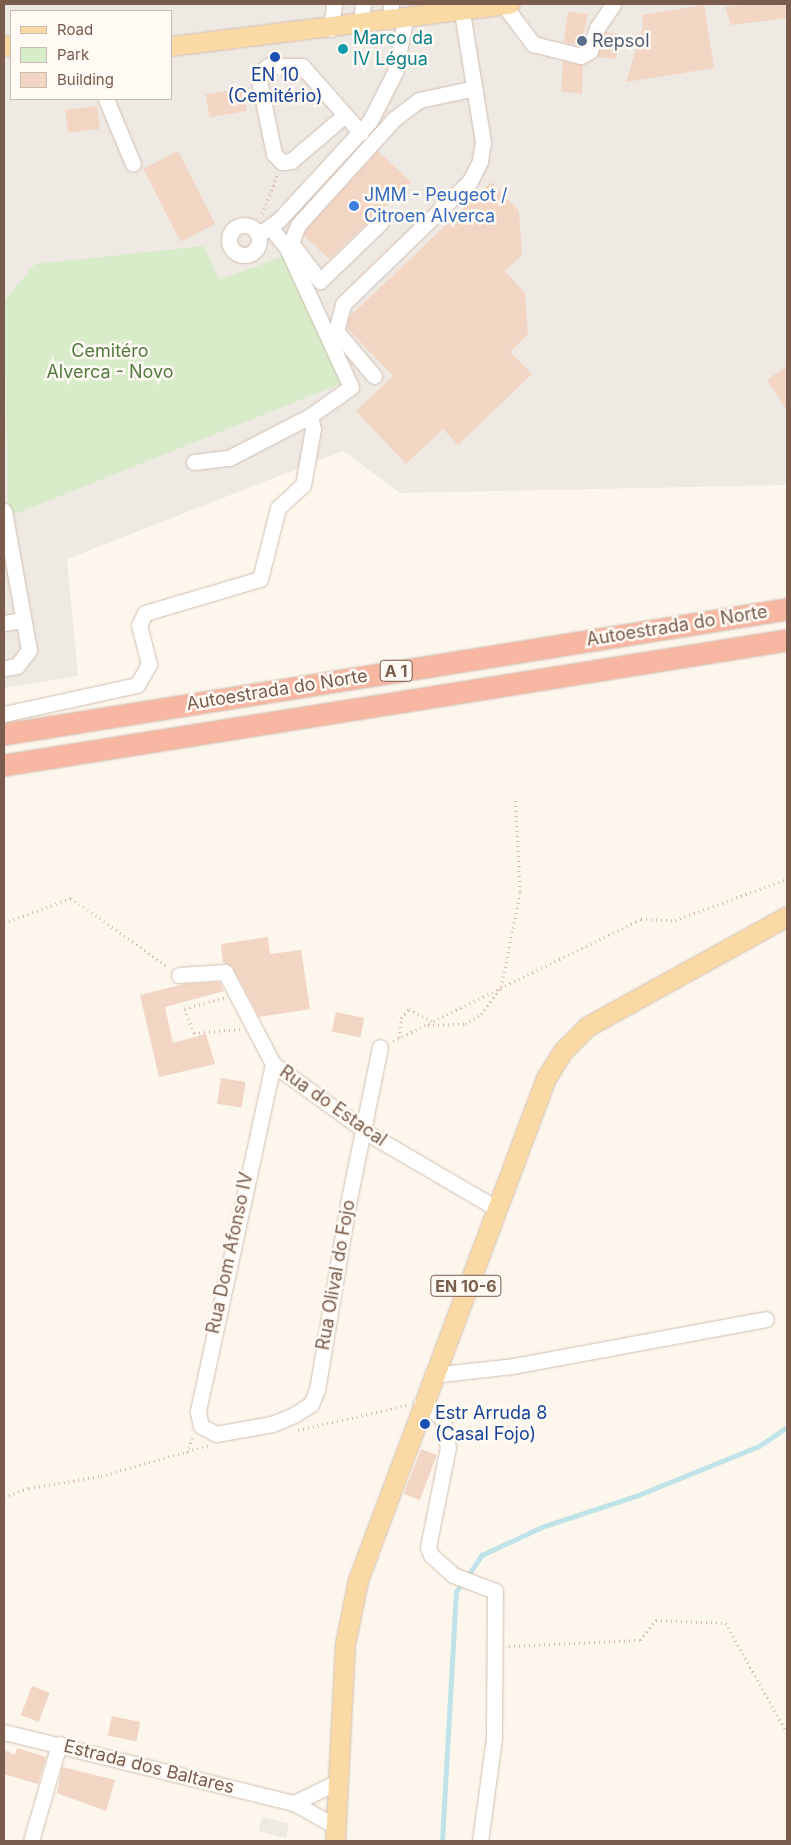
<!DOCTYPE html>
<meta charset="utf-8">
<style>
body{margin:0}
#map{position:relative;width:791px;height:1845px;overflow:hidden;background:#fdf6ec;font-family:Inter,sans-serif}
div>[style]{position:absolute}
.industrial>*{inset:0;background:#efe9e4;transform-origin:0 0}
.green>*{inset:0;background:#d8ecc9}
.stream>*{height:4.5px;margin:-2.25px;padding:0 2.25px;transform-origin:2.25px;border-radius:2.25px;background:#bfe3e8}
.building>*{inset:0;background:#f3d5c3;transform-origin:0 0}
.path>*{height:2.5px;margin-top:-1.25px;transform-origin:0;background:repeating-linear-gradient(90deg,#d9b8a5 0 1px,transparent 0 5px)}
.roads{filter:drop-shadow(0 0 1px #d1beb0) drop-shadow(0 0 1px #d1beb0)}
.minor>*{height:15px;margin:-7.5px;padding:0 7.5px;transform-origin:7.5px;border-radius:7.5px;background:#fff}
.minor>.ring{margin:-7.5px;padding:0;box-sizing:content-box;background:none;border:15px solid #fff;border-radius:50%}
.major>*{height:19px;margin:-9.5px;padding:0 9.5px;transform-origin:9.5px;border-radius:9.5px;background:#fbd9a5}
.highway>*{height:21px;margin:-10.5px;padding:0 10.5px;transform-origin:10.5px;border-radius:10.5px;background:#f7b7a3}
.dots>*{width:14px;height:14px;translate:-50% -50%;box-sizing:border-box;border:2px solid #fffaf3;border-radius:50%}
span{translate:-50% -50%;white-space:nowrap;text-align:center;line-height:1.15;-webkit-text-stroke:5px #fffaf3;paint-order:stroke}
.shield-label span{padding:1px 4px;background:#fffaf3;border:1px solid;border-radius:4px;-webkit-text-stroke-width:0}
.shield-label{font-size:16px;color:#7a5c4d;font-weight:700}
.culture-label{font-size:18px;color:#0d838f}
.left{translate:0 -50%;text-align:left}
.service-label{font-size:18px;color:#4e5e75}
.transit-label{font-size:18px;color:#164399}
.shop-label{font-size:18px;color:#366cbe}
.park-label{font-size:18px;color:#537a41}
.street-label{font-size:18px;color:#7a5c4d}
.frame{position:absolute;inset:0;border:5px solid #7a5c4d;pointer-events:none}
.legend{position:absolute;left:10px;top:10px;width:162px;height:90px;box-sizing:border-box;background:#fffaf3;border:1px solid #cabbb1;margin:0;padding:6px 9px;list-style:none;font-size:15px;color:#7a5c4d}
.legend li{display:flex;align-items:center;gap:10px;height:25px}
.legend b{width:25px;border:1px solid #cabbb1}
</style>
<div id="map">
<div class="industrial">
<div style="clip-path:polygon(evenodd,4px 4px,787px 4px,787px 485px,400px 493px,343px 451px,67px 559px,78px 676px,4px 688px,4px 4px,11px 11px,171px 11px,171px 99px,11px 99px,11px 11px)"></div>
<div style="left:262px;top:1817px;width:28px;height:15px;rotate:13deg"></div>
</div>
<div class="green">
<div style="clip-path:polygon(204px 246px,219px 280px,283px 256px,343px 383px,8px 517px,4px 301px,35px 264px)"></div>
</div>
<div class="stream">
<div style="left:467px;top:1577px;width:27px;rotate:-56deg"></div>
<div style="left:482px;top:1555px;width:66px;rotate:-25deg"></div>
<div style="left:542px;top:1527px;width:99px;rotate:-18.3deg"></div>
<div style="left:636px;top:1496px;width:133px;rotate:-22.1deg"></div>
<div style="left:759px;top:1446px;width:34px;rotate:-34deg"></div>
<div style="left:442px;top:1841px;width:249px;rotate:-86.8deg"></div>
<div style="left:456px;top:1592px;width:11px;rotate:-56deg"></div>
</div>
<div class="building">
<div style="clip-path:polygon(746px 4px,780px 4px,787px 7px,787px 18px,731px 25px,725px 7px)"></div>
<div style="clip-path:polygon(704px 5px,714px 68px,626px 82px,643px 27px,642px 15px)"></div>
<div style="clip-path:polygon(568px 12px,588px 14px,580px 46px,564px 42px)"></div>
<div style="clip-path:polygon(605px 32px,619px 34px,616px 59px,597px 57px)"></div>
<div style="clip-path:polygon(563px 61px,583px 65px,582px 94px,561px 91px)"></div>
<div style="left:243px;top:88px;width:23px;height:38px;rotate:80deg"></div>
<div style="left:97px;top:106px;width:23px;height:32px;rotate:83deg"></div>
<div style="left:178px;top:151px;width:82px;height:39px;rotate:63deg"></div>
<div style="clip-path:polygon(378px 151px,411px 182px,329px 259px,304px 236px,306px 230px)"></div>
<div style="clip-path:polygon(491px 182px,519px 211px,522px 255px,505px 271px,525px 293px,528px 334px,510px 352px,532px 374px,458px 445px,443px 429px,406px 464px,356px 411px,393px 376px,347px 328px,349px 317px)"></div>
<div style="clip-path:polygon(787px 366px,787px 410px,767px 380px)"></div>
<div style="clip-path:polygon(268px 937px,270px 954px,301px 950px,310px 1009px,259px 1017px,233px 968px,223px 962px,221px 944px)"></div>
<div style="clip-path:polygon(220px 982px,224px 991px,165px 1007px,173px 1043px,206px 1034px,215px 1064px,159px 1077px,140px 995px,184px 984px)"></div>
<div style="left:336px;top:1012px;width:29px;height:20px;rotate:12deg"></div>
<div style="left:221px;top:1078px;width:25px;height:26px;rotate:9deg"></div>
<div style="left:421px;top:1449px;width:17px;height:48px;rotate:21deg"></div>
<div style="left:32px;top:1686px;width:19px;height:31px;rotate:21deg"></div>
<div style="left:112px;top:1716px;width:29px;height:20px;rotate:12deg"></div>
<div style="clip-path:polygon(17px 1748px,46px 1757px,38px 1784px,4px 1774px,4px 1750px,15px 1755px)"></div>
<div style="clip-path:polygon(62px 1767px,115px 1780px,106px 1811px,57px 1793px)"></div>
</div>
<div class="path">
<div style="left:262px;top:214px;width:42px;rotate:-69deg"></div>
<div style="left:4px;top:923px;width:72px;rotate:-20.5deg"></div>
<div style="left:71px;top:898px;width:119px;rotate:35.4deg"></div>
<div style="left:224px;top:998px;width:41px;rotate:164.2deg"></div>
<div style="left:185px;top:1009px;width:26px;rotate:69deg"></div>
<div style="left:194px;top:1033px;width:46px;rotate:-5deg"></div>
<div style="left:428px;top:1025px;width:37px;rotate:-2deg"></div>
<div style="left:465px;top:1024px;width:19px;rotate:-32deg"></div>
<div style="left:481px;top:1014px;width:34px;rotate:-53deg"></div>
<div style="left:501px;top:987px;width:97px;rotate:-78.7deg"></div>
<div style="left:520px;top:892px;width:92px;rotate:-93.1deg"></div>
<div style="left:399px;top:1038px;width:20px;rotate:-84deg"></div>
<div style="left:401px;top:1018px;width:12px;rotate:-48deg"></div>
<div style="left:409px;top:1009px;width:26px;rotate:28deg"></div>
<div style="left:393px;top:1041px;width:276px;rotate:-26.2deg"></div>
<div style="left:641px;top:919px;width:34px;rotate:2deg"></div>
<div style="left:675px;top:920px;width:119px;rotate:-20.1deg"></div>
<div style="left:298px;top:1430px;width:112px;rotate:-12.9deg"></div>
<div style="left:187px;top:1453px;width:18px;rotate:-71deg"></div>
<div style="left:4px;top:1497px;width:27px;rotate:-20deg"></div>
<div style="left:29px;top:1488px;width:73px;rotate:-9.5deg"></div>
<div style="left:101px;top:1476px;width:112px;rotate:-16deg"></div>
<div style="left:509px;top:1646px;width:131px;rotate:-2.6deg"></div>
<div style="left:640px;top:1640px;width:26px;rotate:-51deg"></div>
<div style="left:656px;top:1620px;width:70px;rotate:2.5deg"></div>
<div style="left:726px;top:1623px;width:126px;rotate:61deg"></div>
</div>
<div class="roads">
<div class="minor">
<div style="left:504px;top:5px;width:49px;rotate:53.4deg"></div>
<div style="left:533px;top:44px;width:49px;rotate:14deg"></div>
<div style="left:581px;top:56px;width:10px;rotate:-29deg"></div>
<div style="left:590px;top:51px;width:24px;rotate:-73deg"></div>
<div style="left:597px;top:28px;width:29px;rotate:-56deg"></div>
<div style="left:390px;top:21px;width:17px;rotate:-87deg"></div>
<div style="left:361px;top:25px;width:21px;rotate:-85deg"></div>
<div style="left:331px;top:29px;width:25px;rotate:-83deg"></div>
<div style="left:106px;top:99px;width:70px;rotate:67.4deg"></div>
<div style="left:345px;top:115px;width:71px;rotate:139.6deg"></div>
<div style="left:291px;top:161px;width:9px;rotate:174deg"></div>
<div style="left:282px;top:162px;width:11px;rotate:-135deg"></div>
<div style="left:274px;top:154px;width:76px;rotate:-101.5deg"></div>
<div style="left:259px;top:80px;width:8px;rotate:-76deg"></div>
<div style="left:261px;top:72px;width:9px;rotate:-41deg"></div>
<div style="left:268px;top:66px;width:34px"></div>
<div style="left:302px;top:66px;width:89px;rotate:48.6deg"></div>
<div style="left:380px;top:223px;width:83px;rotate:136deg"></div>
<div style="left:320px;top:281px;width:48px;rotate:-127.3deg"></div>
<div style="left:291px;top:243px;width:19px;rotate:-69deg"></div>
<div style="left:298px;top:225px;width:143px;rotate:-47.8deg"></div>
<div style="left:394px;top:119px;width:31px;rotate:-37deg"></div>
<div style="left:419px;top:100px;width:57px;rotate:-12.1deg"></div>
<div class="ring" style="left:229px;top:225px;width:15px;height:15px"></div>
<div style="left:258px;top:235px;width:26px;rotate:-36deg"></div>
<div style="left:279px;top:220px;width:134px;rotate:-47.4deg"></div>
<div style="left:370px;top:121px;width:55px;rotate:-63deg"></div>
<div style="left:395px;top:72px;width:53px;rotate:-79.1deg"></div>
<div style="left:374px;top:376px;width:59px;rotate:-130.2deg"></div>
<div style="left:336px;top:331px;width:28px;rotate:-75deg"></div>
<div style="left:343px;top:304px;width:177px;rotate:-44.1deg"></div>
<div style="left:470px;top:181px;width:22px;rotate:-63deg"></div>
<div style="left:480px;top:161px;width:19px;rotate:-81deg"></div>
<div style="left:483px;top:142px;width:132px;rotate:-99.2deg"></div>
<div style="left:194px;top:462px;width:35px;rotate:-7deg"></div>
<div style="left:229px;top:458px;width:91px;rotate:-27.4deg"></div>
<div style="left:4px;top:511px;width:141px;rotate:79.8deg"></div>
<div style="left:29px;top:650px;width:20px;rotate:127deg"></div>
<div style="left:17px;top:666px;width:13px;rotate:171deg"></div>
<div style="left:4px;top:623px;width:19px;rotate:-9deg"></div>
<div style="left:4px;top:714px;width:136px;rotate:-12.3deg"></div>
<div style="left:137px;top:685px;width:24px;rotate:-60deg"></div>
<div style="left:149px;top:664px;width:40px;rotate:-104.4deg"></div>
<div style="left:139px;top:625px;width:13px;rotate:-63deg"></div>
<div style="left:145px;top:613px;width:120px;rotate:-16.5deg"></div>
<div style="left:260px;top:579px;width:73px;rotate:-75.8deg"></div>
<div style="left:278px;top:508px;width:34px;rotate:-43deg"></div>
<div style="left:303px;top:485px;width:57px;rotate:-79.9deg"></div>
<div style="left:313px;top:429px;width:13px;rotate:-103deg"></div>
<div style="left:310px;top:416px;width:50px;rotate:-35.3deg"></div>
<div style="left:351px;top:387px;width:153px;rotate:-114.7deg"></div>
<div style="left:287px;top:248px;width:26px;rotate:-129deg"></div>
<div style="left:179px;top:975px;width:46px;rotate:-3.7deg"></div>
<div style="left:225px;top:972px;width:104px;rotate:62.4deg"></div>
<div style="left:273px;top:1064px;width:121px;rotate:35.9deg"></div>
<div style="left:371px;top:1135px;width:145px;rotate:30.3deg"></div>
<div style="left:273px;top:1064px;width:356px;rotate:102.2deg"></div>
<div style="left:198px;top:1412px;width:14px;rotate:78deg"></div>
<div style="left:201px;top:1426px;width:17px;rotate:28deg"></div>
<div style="left:216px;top:1434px;width:57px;rotate:-10.1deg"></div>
<div style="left:272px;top:1424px;width:24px;rotate:-22deg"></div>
<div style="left:294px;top:1415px;width:20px;rotate:-33deg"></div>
<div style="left:311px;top:1404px;width:15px;rotate:-67deg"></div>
<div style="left:317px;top:1390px;width:189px;rotate:-80.5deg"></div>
<div style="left:348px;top:1204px;width:160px;rotate:-78.5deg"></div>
<div style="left:432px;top:1375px;width:81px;rotate:-6.3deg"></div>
<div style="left:513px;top:1366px;width:257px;rotate:-10.5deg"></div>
<div style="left:421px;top:1403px;width:25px;rotate:34deg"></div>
<div style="left:442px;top:1417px;width:31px;rotate:79deg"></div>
<div style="left:448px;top:1447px;width:102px;rotate:101.3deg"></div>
<div style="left:428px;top:1547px;width:9px;rotate:69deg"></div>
<div style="left:431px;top:1555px;width:30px;rotate:42deg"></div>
<div style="left:453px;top:1575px;width:45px;rotate:20.9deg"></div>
<div style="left:495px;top:1591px;width:147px;rotate:90.4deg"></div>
<div style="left:494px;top:1738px;width:104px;rotate:97.7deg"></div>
<div style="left:4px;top:1732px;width:299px;rotate:13.8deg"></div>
<div style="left:294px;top:1803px;width:47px;rotate:29.3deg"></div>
<div style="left:294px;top:1803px;width:48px;rotate:-26deg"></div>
<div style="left:31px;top:1841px;width:101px;rotate:-73.9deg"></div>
</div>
<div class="major">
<div style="left:4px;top:45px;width:7px;rotate:8deg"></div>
<div style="left:171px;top:46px;width:341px;rotate:-7.1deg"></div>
<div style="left:335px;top:1841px;width:197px;rotate:-87.1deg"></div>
<div style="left:345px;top:1644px;width:65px;rotate:-78.5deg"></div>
<div style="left:358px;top:1580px;width:536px;rotate:-69.47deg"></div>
<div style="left:546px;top:1078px;width:31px;rotate:-58deg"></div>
<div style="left:562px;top:1052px;width:37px;rotate:-45deg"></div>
<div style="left:588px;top:1026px;width:227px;rotate:-28.9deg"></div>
</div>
<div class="highway">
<div style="left:4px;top:734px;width:793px;rotate:-9.07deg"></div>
<div style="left:4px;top:765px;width:793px;rotate:-9.07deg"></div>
</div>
</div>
<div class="dots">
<div style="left:582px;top:41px;background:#5c6f8a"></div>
<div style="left:343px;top:49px;background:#0f9aa8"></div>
<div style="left:275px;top:57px;background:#1a4fb4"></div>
<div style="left:354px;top:206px;background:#3f7fe0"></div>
<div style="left:425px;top:1424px;background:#1a4fb4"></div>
</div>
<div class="shield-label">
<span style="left:396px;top:671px">A 1</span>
<span style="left:466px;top:1286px">EN 10-6</span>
</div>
<div class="culture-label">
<span class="left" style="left:353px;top:49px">Marco da<br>IV Légua</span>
</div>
<div class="service-label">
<span class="left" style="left:592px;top:41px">Repsol</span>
</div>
<div class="transit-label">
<span style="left:275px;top:86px">EN 10<br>(Cemitério)</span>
<span class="left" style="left:435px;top:1424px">Estr Arruda 8<br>(Casal Fojo)</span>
</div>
<div class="shop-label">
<span class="left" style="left:364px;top:206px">JMM - Peugeot /<br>Citroen Alverca</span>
</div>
<div class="park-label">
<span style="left:110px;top:362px">Cemitéro<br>Alverca - Novo</span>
</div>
<div class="street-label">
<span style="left:677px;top:626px;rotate:-9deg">Autoestrada do Norte</span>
<span style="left:277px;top:690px;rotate:-9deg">Autoestrada do Norte</span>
<span style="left:333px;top:1106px;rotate:35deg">Rua do Estacal</span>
<span style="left:230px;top:1253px;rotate:-78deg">Rua Dom Afonso IV</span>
<span style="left:336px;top:1275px;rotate:-80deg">Rua Olival do Fojo</span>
<span style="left:149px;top:1767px;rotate:14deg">Estrada dos Baltares</span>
</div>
<div class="frame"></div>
<ul class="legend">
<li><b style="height:6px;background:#fbd9a5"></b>Road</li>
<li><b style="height:14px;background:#d8ecc9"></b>Park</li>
<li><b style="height:14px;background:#f3d5c3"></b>Building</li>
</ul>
</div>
